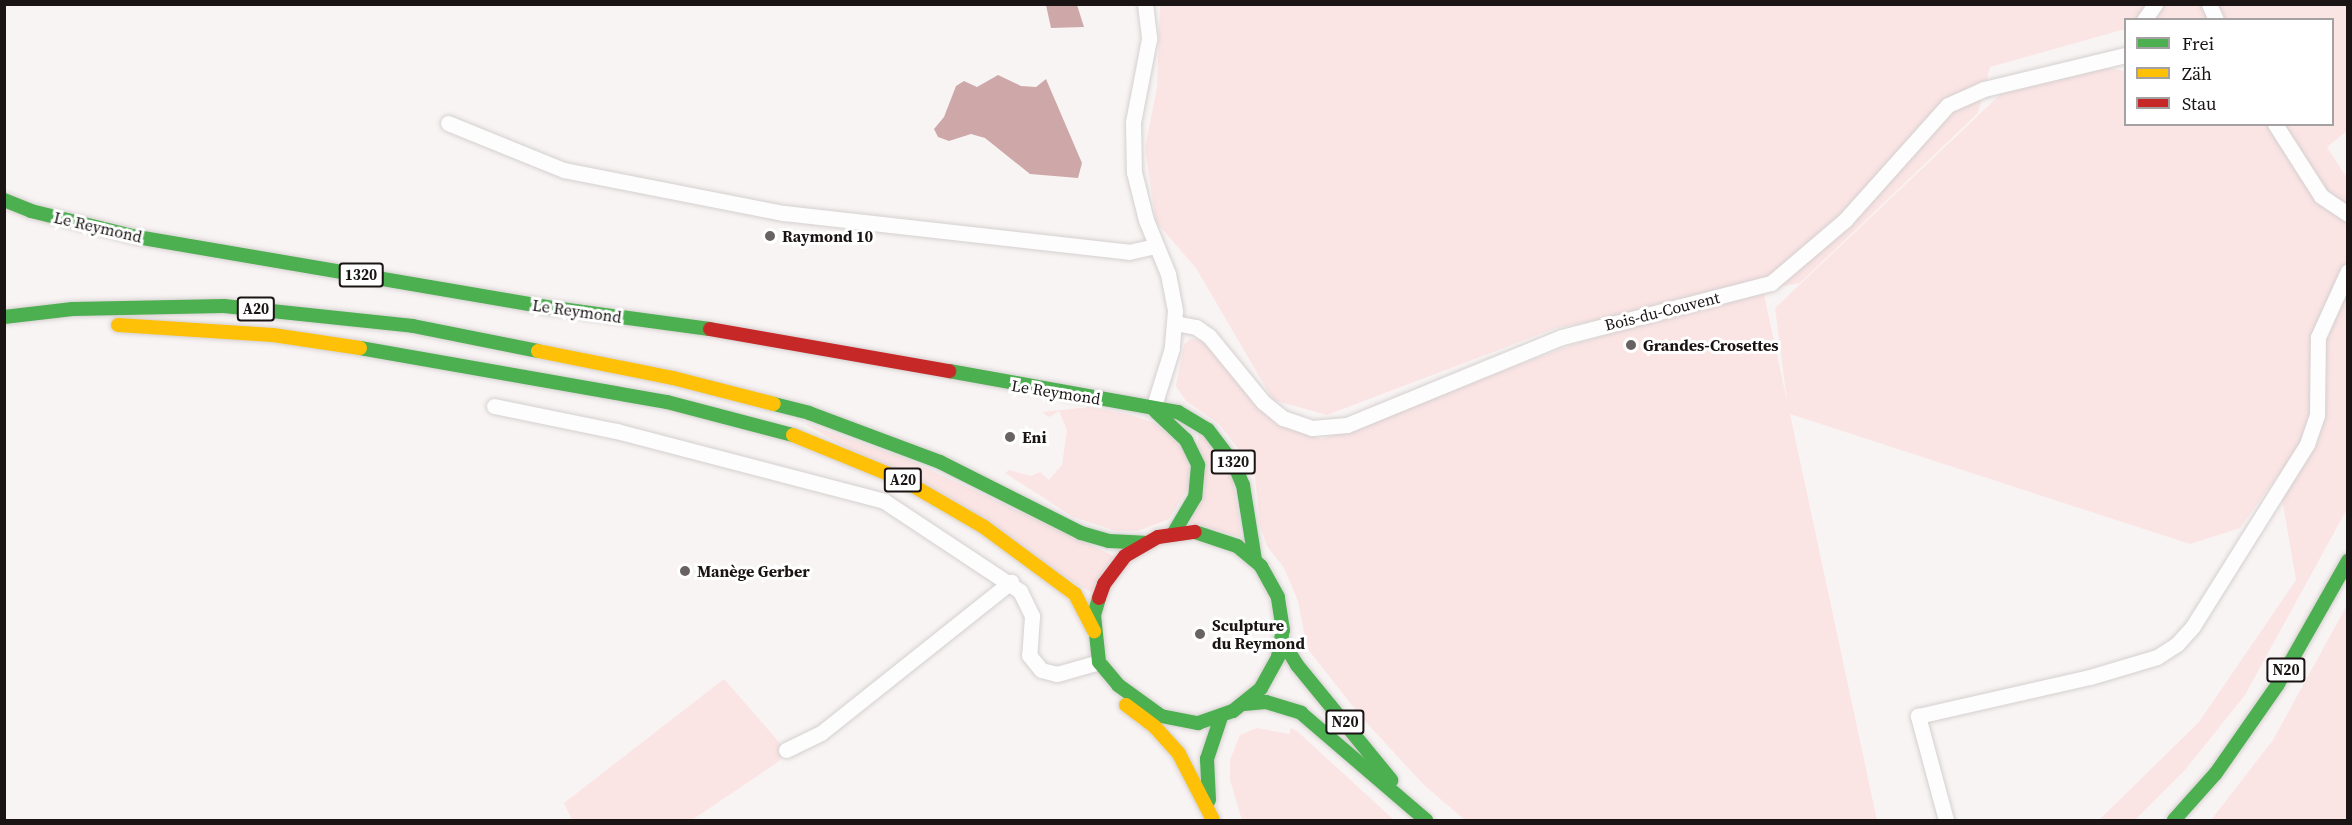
<!DOCTYPE html>
<meta charset="utf-8">
<style>
body{margin:0}
#map{position:relative;width:2352px;height:825px;overflow:hidden;background:#f9f4f4;font-family:"Source Serif 4",serif}
div>[style]{position:absolute}
.green>*{inset:0;background:#fbe4e4}
.water>*{inset:0;background:#cea8a8}
.roads{filter:drop-shadow(0 0 2px #d5d0d0) drop-shadow(0 0 2px #d5d0d0)}
.street>*{height:15px;margin:-7.5px;padding:0 7.5px;transform-origin:7.5px;border-radius:7.5px;background:#fefdfd}
.fast>*{height:14px;margin:-7px;padding:0 7px;transform-origin:7px;border-radius:7px;background:#4caf50}
.slow>*{height:14px;margin:-7px;padding:0 7px;transform-origin:7px;border-radius:7px;background:#ffc107}
.jam>*{height:14px;margin:-7px;padding:0 7px;transform-origin:7px;border-radius:7px;background:#c62828}
.dots>*{width:16px;height:16px;translate:-50% -50%;box-sizing:border-box;border:3px solid #fff;border-radius:50%}
span{translate:-50% -50%;white-space:nowrap;text-align:center;line-height:1.15;-webkit-text-stroke:6px #fff;paint-order:stroke}
.shield-label span{padding:2px 4px;background:#fff;border:2px solid;border-radius:4px;-webkit-text-stroke-width:0}
.shield-label{font-size:15px;color:#1a1414;font-weight:700}
.street-label{font-size:16px;color:#1a1414}
.poi-label{font-size:16px;color:#1a1414;font-weight:700}
.left{translate:0 -50%;text-align:left}
.frame{position:absolute;inset:0;border:6px solid #1a1414;pointer-events:none}
.legend{position:absolute;left:2124px;top:18px;width:210px;height:108px;box-sizing:border-box;background:#fff;border:2px solid #a3a1a1;margin:0;padding:8px 10px;list-style:none;font-size:18px;color:#1a1414}
.legend li{display:flex;align-items:center;gap:12px;height:30px}
.legend b{width:30px;border:2px solid #a3a1a1}
</style>
<div id="map">
<div class="green">
<div style="clip-path:polygon(evenodd,1160px 5px,2347px 5px,2347px 131px,2327px 147px,2347px 178px,2347px 509px,2245px 695px,2185px 770px,2135px 820px,2099px 820px,2199px 722px,2296px 580px,2278px 475px,2240px 528px,2190px 544px,1790px 414px,1877px 820px,1465px 820px,1424px 785px,1362px 718px,1307px 648px,1298px 601px,1284px 568px,1267px 546px,1260px 526px,1255px 477px,1244px 456px,1219px 424px,1186px 401px,1176px 386px,1184px 345px,1190px 339px,1205px 340px,1275px 424px,1322px 439px,1569px 346px,1753px 291px,1556px 328px,1327px 415px,1273px 400px,1196px 268px,1156px 222px,1145px 148px,1157px 87px,1160px 5px,2126px 20px,2332px 20px,2332px 124px,2126px 124px,2125px 71px,2100px 67px,2005px 90px,1775px 308px,1787px 401px,1763px 290px,1800px 283px,1978px 113px,1990px 67px,2125px 29px,2126px 20px)"></div>
<div style="clip-path:polygon(1089px 407px,1127px 414px,1155px 423px,1183px 447px,1193px 480px,1169px 519px,1138px 531px,1116px 531px,1073px 517px,1005px 473px,1009px 470px,1031px 476px,1040px 472px,1049px 480px,1062px 465px,1067px 430px,1059px 411px,1049px 417px,1042px 412px)"></div>
<div style="clip-path:polygon(804px 423px,907px 459px,1114px 556px,1092px 593px)"></div>
<div style="clip-path:polygon(1199px 429px,1232px 471px,1241px 537px,1191px 523px)"></div>
<div style="clip-path:polygon(2347px 605px,2347px 820px,2211px 820px,2273px 740px)"></div>
<div style="clip-path:polygon(724px 679px,786px 750px,778px 762px,692px 820px,572px 820px,564px 803px)"></div>
<div style="clip-path:polygon(1257px 728px,1289px 734px,1291px 728px,1297px 731px,1394px 820px,1242px 820px,1230px 780px,1230px 760px,1240px 735px)"></div>
</div>
<div class="water">
<div style="clip-path:polygon(1046px 5px,1077px 5px,1084px 27px,1051px 28px)"></div>
<div style="clip-path:polygon(998px 75px,1021px 86px,1036px 87px,1046px 79px,1082px 163px,1078px 178px,1030px 174px,985px 138px,971px 134px,949px 141px,938px 137px,934px 129px,944px 117px,956px 86px,964px 81px,977px 87px)"></div>
</div>
<div class="roads">
<div class="street">
<div style="left:1145px;top:4px;width:35px;rotate:83deg"></div>
<div style="left:1149px;top:39px;width:85px;rotate:100.9deg"></div>
<div style="left:1133px;top:122px;width:50px;rotate:88.9deg"></div>
<div style="left:1134px;top:172px;width:49px;rotate:76deg"></div>
<div style="left:1146px;top:220px;width:58px;rotate:67.8deg"></div>
<div style="left:1168px;top:274px;width:38px;rotate:79deg"></div>
<div style="left:1175px;top:311px;width:37px;rotate:95deg"></div>
<div style="left:1172px;top:348px;width:64px;rotate:107.3deg"></div>
<div style="left:2209px;top:4px;width:17px;rotate:66deg"></div>
<div style="left:2144px;top:20px;width:19px;rotate:-55deg"></div>
<div style="left:448px;top:123px;width:125px;rotate:22.1deg"></div>
<div style="left:564px;top:170px;width:224px;rotate:11.1deg"></div>
<div style="left:784px;top:213px;width:347px;rotate:6.4deg"></div>
<div style="left:1129px;top:252px;width:28px;rotate:-13deg"></div>
<div style="left:2275px;top:124px;width:85px;rotate:57.4deg"></div>
<div style="left:2321px;top:196px;width:32px;rotate:34deg"></div>
<div style="left:1175px;top:323px;width:21px;rotate:11deg"></div>
<div style="left:1196px;top:327px;width:16px;rotate:35deg"></div>
<div style="left:1209px;top:336px;width:85px;rotate:50.7deg"></div>
<div style="left:1263px;top:402px;width:26px;rotate:39deg"></div>
<div style="left:1283px;top:418px;width:31px;rotate:19deg"></div>
<div style="left:1312px;top:428px;width:35px;rotate:-5deg"></div>
<div style="left:1347px;top:425px;width:232px;rotate:-22.3deg"></div>
<div style="left:1562px;top:337px;width:216px;rotate:-14.5deg"></div>
<div style="left:1771px;top:283px;width:97px;rotate:-40.4deg"></div>
<div style="left:1845px;top:220px;width:154px;rotate:-48.2deg"></div>
<div style="left:1948px;top:105px;width:39px;rotate:-24deg"></div>
<div style="left:1984px;top:89px;width:146px;rotate:-13.5deg"></div>
<div style="left:494px;top:406px;width:125px;rotate:11.6deg"></div>
<div style="left:616px;top:431px;width:277px;rotate:14.6deg"></div>
<div style="left:884px;top:501px;width:163px;rotate:33.5deg"></div>
<div style="left:1020px;top:591px;width:28px;rotate:64deg"></div>
<div style="left:1032px;top:616px;width:39px;rotate:94deg"></div>
<div style="left:1029px;top:655px;width:19px;rotate:51deg"></div>
<div style="left:1041px;top:670px;width:16px;rotate:14deg"></div>
<div style="left:1057px;top:674px;width:44px;rotate:-15.9deg"></div>
<div style="left:786px;top:750px;width:39px;rotate:-26deg"></div>
<div style="left:821px;top:733px;width:243px;rotate:-38.5deg"></div>
<div style="left:1946px;top:820px;width:108px;rotate:-105.1deg"></div>
<div style="left:1918px;top:716px;width:176px;rotate:-12.8deg"></div>
<div style="left:2090px;top:677px;width:70px;rotate:-16.6deg"></div>
<div style="left:2157px;top:657px;width:24px;rotate:-33deg"></div>
<div style="left:2177px;top:644px;width:24px;rotate:-48deg"></div>
<div style="left:2193px;top:626px;width:215px;rotate:-57.9deg"></div>
<div style="left:2307px;top:444px;width:31px;rotate:-71deg"></div>
<div style="left:2317px;top:415px;width:78px;rotate:-89.3deg"></div>
<div style="left:2318px;top:337px;width:72px;rotate:-65.6deg"></div>
</div>
<div class="fast">
<div style="left:4px;top:200px;width:29px;rotate:22deg"></div>
<div style="left:31px;top:211px;width:109px;rotate:13.8deg"></div>
<div style="left:137px;top:237px;width:423px;rotate:9.7deg"></div>
<div style="left:554px;top:308px;width:157px;rotate:7.7deg"></div>
<div style="left:4px;top:317px;width:69px;rotate:-6.6deg"></div>
<div style="left:73px;top:309px;width:151px;rotate:-1.1deg"></div>
<div style="left:224px;top:306px;width:190px;rotate:6deg"></div>
<div style="left:413px;top:326px;width:127px;rotate:11.3deg"></div>
<div style="left:360px;top:348px;width:312px;rotate:10deg"></div>
<div style="left:667px;top:402px;width:130px;rotate:14.7deg"></div>
<div style="left:949px;top:371px;width:233px;rotate:10.2deg"></div>
<div style="left:1178px;top:412px;width:35px;rotate:31deg"></div>
<div style="left:1208px;top:430px;width:43px;rotate:52.6deg"></div>
<div style="left:1234px;top:464px;width:23px;rotate:67deg"></div>
<div style="left:1243px;top:485px;width:76px;rotate:80.9deg"></div>
<div style="left:774px;top:404px;width:36px;rotate:14deg"></div>
<div style="left:809px;top:413px;width:140px;rotate:20.5deg"></div>
<div style="left:940px;top:462px;width:158px;rotate:26.7deg"></div>
<div style="left:1081px;top:533px;width:29px;rotate:16deg"></div>
<div style="left:1109px;top:541px;width:35px;rotate:3deg"></div>
<div style="left:1153px;top:409px;width:45px;rotate:43.2deg"></div>
<div style="left:1186px;top:440px;width:28px;rotate:64deg"></div>
<div style="left:1198px;top:465px;width:32px;rotate:95deg"></div>
<div style="left:1195px;top:497px;width:43px;rotate:120.7deg"></div>
<div style="left:1099px;top:598px;width:18px;rotate:106deg"></div>
<div style="left:1094px;top:615px;width:47px;rotate:83.9deg"></div>
<div style="left:1099px;top:662px;width:30px;rotate:50deg"></div>
<div style="left:1118px;top:685px;width:53px;rotate:35.8deg"></div>
<div style="left:1161px;top:716px;width:38px;rotate:11deg"></div>
<div style="left:1198px;top:723px;width:37px;rotate:-19deg"></div>
<div style="left:1233px;top:711px;width:36px;rotate:-39deg"></div>
<div style="left:1261px;top:688px;width:35px;rotate:-61deg"></div>
<div style="left:1278px;top:657px;width:27px;rotate:-80deg"></div>
<div style="left:1283px;top:630px;width:33px;rotate:-99deg"></div>
<div style="left:1278px;top:597px;width:35px;rotate:-119deg"></div>
<div style="left:1261px;top:566px;width:31px;rotate:-140deg"></div>
<div style="left:1237px;top:546px;width:44px;rotate:-161.6deg"></div>
<div style="left:1282px;top:640px;width:29px;rotate:59deg"></div>
<div style="left:1297px;top:665px;width:149px;rotate:50.7deg"></div>
<div style="left:1244px;top:704px;width:22px;rotate:-5deg"></div>
<div style="left:1266px;top:702px;width:37px;rotate:17deg"></div>
<div style="left:1301px;top:713px;width:165px;rotate:40.6deg"></div>
<div style="left:1209px;top:800px;width:41px;rotate:-92.8deg"></div>
<div style="left:1207px;top:759px;width:44px;rotate:-71.6deg"></div>
<div style="left:2174px;top:820px;width:63px;rotate:-48.2deg"></div>
<div style="left:2216px;top:773px;width:108px;rotate:-55.1deg"></div>
<div style="left:2278px;top:684px;width:142px;rotate:-60.4deg"></div>
</div>
<div class="slow">
<div style="left:118px;top:325px;width:155px;rotate:3.7deg"></div>
<div style="left:273px;top:335px;width:88px;rotate:8.5deg"></div>
<div style="left:538px;top:351px;width:138px;rotate:11.3deg"></div>
<div style="left:673px;top:378px;width:104px;rotate:14.4deg"></div>
<div style="left:793px;top:435px;width:119px;rotate:22.2deg"></div>
<div style="left:903px;top:480px;width:94px;rotate:30.1deg"></div>
<div style="left:984px;top:527px;width:113px;rotate:36.4deg"></div>
<div style="left:1075px;top:594px;width:42px;rotate:62.8deg"></div>
<div style="left:1126px;top:705px;width:36px;rotate:37deg"></div>
<div style="left:1155px;top:727px;width:36px;rotate:48deg"></div>
<div style="left:1179px;top:754px;width:74px;rotate:62.7deg"></div>
</div>
<div class="jam">
<div style="left:710px;top:329px;width:243px;rotate:10deg"></div>
<div style="left:1099px;top:598px;width:15px;rotate:-70deg"></div>
<div style="left:1104px;top:584px;width:35px;rotate:-53deg"></div>
<div style="left:1125px;top:556px;width:38px;rotate:-30deg"></div>
<div style="left:1158px;top:537px;width:37px;rotate:-8deg"></div>
</div>
</div>
<div class="dots">
<div style="left:770px;top:236px;background:#686262"></div>
<div style="left:1631px;top:345px;background:#686262"></div>
<div style="left:1010px;top:437px;background:#686262"></div>
<div style="left:685px;top:571px;background:#686262"></div>
<div style="left:1200px;top:634px;background:#686262"></div>
</div>
<div class="shield-label">
<span style="left:361px;top:275px">1320</span>
<span style="left:256px;top:309px">A20</span>
<span style="left:1233px;top:462px">1320</span>
<span style="left:903px;top:480px">A20</span>
<span style="left:2286px;top:670px">N20</span>
<span style="left:1345px;top:722px">N20</span>
</div>
<div class="street-label">
<span style="left:98px;top:227px;rotate:13deg">Le Reymond</span>
<span style="left:577px;top:311px;rotate:8deg">Le Reymond</span>
<span style="left:1662px;top:311px;rotate:-14deg">Bois-du-Couvent</span>
<span style="left:1056px;top:392px;rotate:9deg">Le Reymond</span>
</div>
<div class="poi-label">
<span class="left" style="left:782px;top:236px">Raymond 10</span>
<span class="left" style="left:1643px;top:345px">Grandes-Crosettes</span>
<span class="left" style="left:1022px;top:437px">Eni</span>
<span class="left" style="left:697px;top:571px">Manège Gerber</span>
<span class="left" style="left:1212px;top:634px">Sculpture<br>du Reymond</span>
</div>
<div class="frame"></div>
<ul class="legend">
<li><b style="height:8px;background:#4caf50"></b>Frei</li>
<li><b style="height:8px;background:#ffc107"></b>Zäh</li>
<li><b style="height:8px;background:#c62828"></b>Stau</li>
</ul>
</div>
